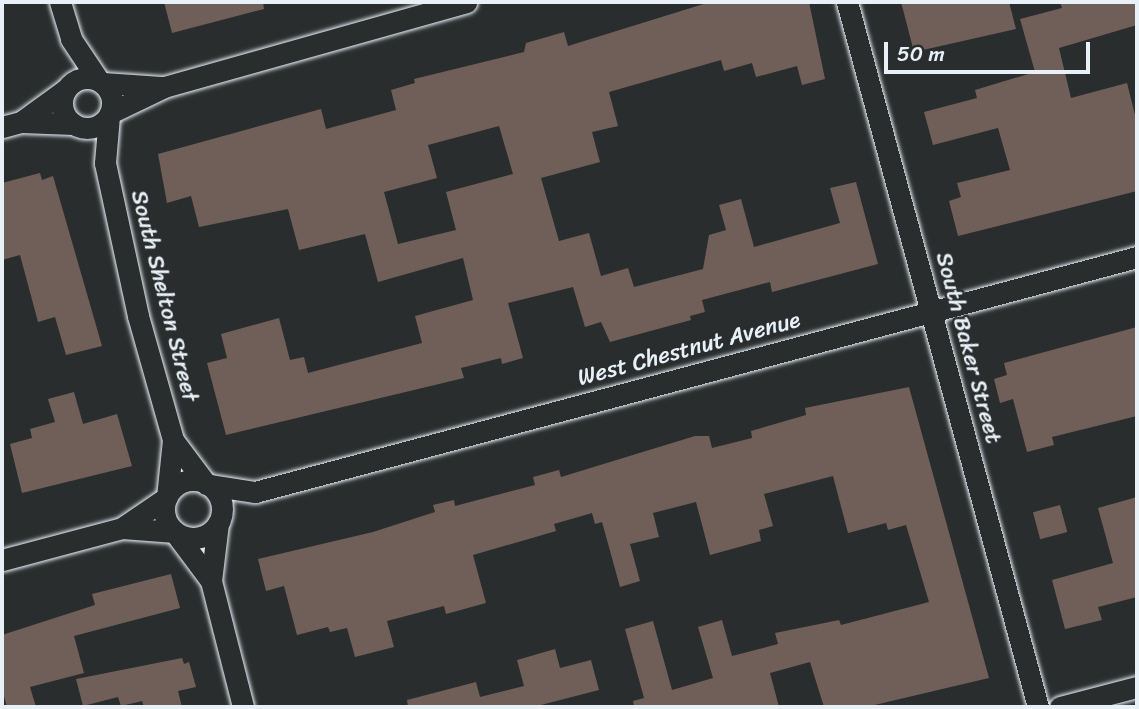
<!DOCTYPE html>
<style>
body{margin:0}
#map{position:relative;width:1139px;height:709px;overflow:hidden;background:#2a2d2e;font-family:Sriracha,sans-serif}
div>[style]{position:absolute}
.building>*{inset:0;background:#705f58;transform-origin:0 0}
.roads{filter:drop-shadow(0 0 2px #e8f1f8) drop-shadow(0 0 2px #e8f1f8)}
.street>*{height:21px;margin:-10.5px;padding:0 10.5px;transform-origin:10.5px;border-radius:10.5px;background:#2a2d2e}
.street>.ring{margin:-10.5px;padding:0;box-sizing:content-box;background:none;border:21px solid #2a2d2e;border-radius:50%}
span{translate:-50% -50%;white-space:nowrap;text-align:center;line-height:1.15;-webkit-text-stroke:5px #2a2d2e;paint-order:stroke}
.street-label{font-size:23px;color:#e8f1f8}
.frame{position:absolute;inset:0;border:4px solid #e8f1f8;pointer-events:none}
.scale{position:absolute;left:884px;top:42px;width:206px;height:32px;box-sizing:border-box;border:4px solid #e8f1f8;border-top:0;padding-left:9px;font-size:21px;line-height:24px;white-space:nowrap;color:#e8f1f8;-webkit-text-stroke:5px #2a2d2e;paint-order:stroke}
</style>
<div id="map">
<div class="building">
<div style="clip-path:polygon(164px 2px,263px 2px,264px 9px,172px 33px)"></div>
<div style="clip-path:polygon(evenodd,710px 2px,809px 2px,825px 79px,802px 85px,797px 66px,756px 77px,752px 63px,724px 71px,721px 60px,609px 92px,618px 126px,592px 132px,600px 162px,541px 178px,559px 241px,589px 233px,601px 276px,628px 268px,634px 287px,703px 269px,709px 235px,726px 230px,719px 205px,741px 199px,754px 247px,840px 223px,830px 188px,856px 182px,878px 264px,772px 292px,770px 282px,702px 300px,705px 312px,690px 316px,691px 320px,610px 342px,601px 322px,585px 327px,573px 287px,508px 303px,523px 358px,502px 364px,501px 358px,461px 368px,464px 378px,226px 435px,207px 363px,227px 358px,221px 334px,279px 318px,290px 360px,304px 357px,308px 373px,422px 343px,415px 316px,473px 300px,463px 258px,378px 282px,365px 234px,299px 250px,288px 209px,199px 227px,191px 196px,167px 203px,158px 154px,321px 109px,326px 129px,396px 110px,391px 90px,415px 83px,414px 79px,524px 52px,526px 43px,564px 32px,568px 46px,710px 2px,499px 126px,513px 174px,446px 192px,456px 230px,398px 244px,384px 192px,437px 178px,428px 145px,499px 126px)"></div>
<div style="clip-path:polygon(901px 2px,1009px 2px,1016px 29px,914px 52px)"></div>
<div style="clip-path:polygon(1060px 2px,1137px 2px,1137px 25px,1059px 48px,1071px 98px,1127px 83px,1137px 123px,1137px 191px,958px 236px,949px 201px,961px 197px,957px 183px,1010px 170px,998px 128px,933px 145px,924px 112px,977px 98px,975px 90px,1035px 72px,1020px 19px,1062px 8px)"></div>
<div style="clip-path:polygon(40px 173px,42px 180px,53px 176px,102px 346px,66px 355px,55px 317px,38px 322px,20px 255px,2px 260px,2px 183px)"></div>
<div style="clip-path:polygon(1137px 327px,1137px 416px,1052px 437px,1054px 445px,1027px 452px,1013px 399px,1000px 403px,994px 379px,1007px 375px,1004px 363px)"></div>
<div style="clip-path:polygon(909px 387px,989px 678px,866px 707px,824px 707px,810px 662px,770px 673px,779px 707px,634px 707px,633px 701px,644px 698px,625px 629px,653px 621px,672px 690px,713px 678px,698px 627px,722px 620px,732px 656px,778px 644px,775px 633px,839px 620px,841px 625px,929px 602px,906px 525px,888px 530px,886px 523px,848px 533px,833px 476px,764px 494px,773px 526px,759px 530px,761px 541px,710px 555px,696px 502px,653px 513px,659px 537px,630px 544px,640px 581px,620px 587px,602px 522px,595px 524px,592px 513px,554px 524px,556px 531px,473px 555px,486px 603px,446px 614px,444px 606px,387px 621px,394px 647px,355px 657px,347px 628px,330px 632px,328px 627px,297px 635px,284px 586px,266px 591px,258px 559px,373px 532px,435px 512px,433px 505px,454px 500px,455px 506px,535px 485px,533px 477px,559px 470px,561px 477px,695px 436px,709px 436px,712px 448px,752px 438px,751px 431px,806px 415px,805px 408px)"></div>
<div style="clip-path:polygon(74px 392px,83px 424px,117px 414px,132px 466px,22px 493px,10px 444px,32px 438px,30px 429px,55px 422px,48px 399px)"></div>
<div style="clip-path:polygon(1137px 497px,1137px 597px,1098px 607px,1102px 620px,1065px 629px,1052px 580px,1113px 563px,1098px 508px)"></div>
<div style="left:1060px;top:505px;width:28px;height:28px;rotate:75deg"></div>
<div style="clip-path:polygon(171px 574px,180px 608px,74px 636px,84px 673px,30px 687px,36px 707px,7px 707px,2px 689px,2px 635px,95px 605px,92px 594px)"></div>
<div style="clip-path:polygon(555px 649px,560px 668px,591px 660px,599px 690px,533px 707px,408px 707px,407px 700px,476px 682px,480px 697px,524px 686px,517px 660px)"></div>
<div style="clip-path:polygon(182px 658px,184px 664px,189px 662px,196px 687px,178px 691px,182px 707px,144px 707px,142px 701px,121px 706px,118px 697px,83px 706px,76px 679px)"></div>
</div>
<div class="roads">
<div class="street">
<div style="left:60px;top:2px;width:39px;rotate:73deg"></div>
<div style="left:71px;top:39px;width:50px;rotate:56.3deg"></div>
<div style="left:847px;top:2px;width:730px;rotate:74.84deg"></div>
<div class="ring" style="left:62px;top:78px;width:29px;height:29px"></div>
<div style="left:103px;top:83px;width:58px;rotate:3.9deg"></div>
<div style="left:110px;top:113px;width:60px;rotate:-25.7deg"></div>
<div style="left:164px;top:87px;width:314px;rotate:-15.7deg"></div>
<div style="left:109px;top:116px;width:47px;rotate:94.9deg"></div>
<div style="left:105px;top:163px;width:157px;rotate:77.8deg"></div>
<div style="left:138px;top:316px;width:129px;rotate:74.2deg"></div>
<div style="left:173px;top:440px;width:55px;rotate:53.1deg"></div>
<div style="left:21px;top:122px;width:54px;rotate:-36deg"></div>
<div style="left:2px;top:127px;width:20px;rotate:-15deg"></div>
<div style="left:21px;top:122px;width:52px;rotate:2.2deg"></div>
<div class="ring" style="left:164px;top:480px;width:37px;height:37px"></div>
<div style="left:209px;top:485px;width:47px;rotate:8.7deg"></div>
<div style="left:255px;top:492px;width:913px;rotate:-14.92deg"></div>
<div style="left:167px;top:497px;width:57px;rotate:-84deg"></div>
<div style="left:122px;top:528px;width:53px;rotate:-34.3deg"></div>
<div style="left:176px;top:534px;width:59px;rotate:53.3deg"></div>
<div style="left:211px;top:581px;width:130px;rotate:75.7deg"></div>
<div style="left:2px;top:560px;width:124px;rotate:-14.9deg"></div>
<div style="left:122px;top:528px;width:53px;rotate:4.3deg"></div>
<div style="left:211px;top:581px;width:58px;rotate:-83.1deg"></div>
<div style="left:1060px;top:707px;width:80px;rotate:-14.6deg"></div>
</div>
</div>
<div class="street-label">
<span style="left:164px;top:296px;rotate:76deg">South Shelton Street</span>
<span style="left:968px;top:348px;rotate:75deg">South Baker Street</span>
<span style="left:689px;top:349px;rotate:-15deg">West Chestnut Avenue</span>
</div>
<div class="frame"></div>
<div class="scale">50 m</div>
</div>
